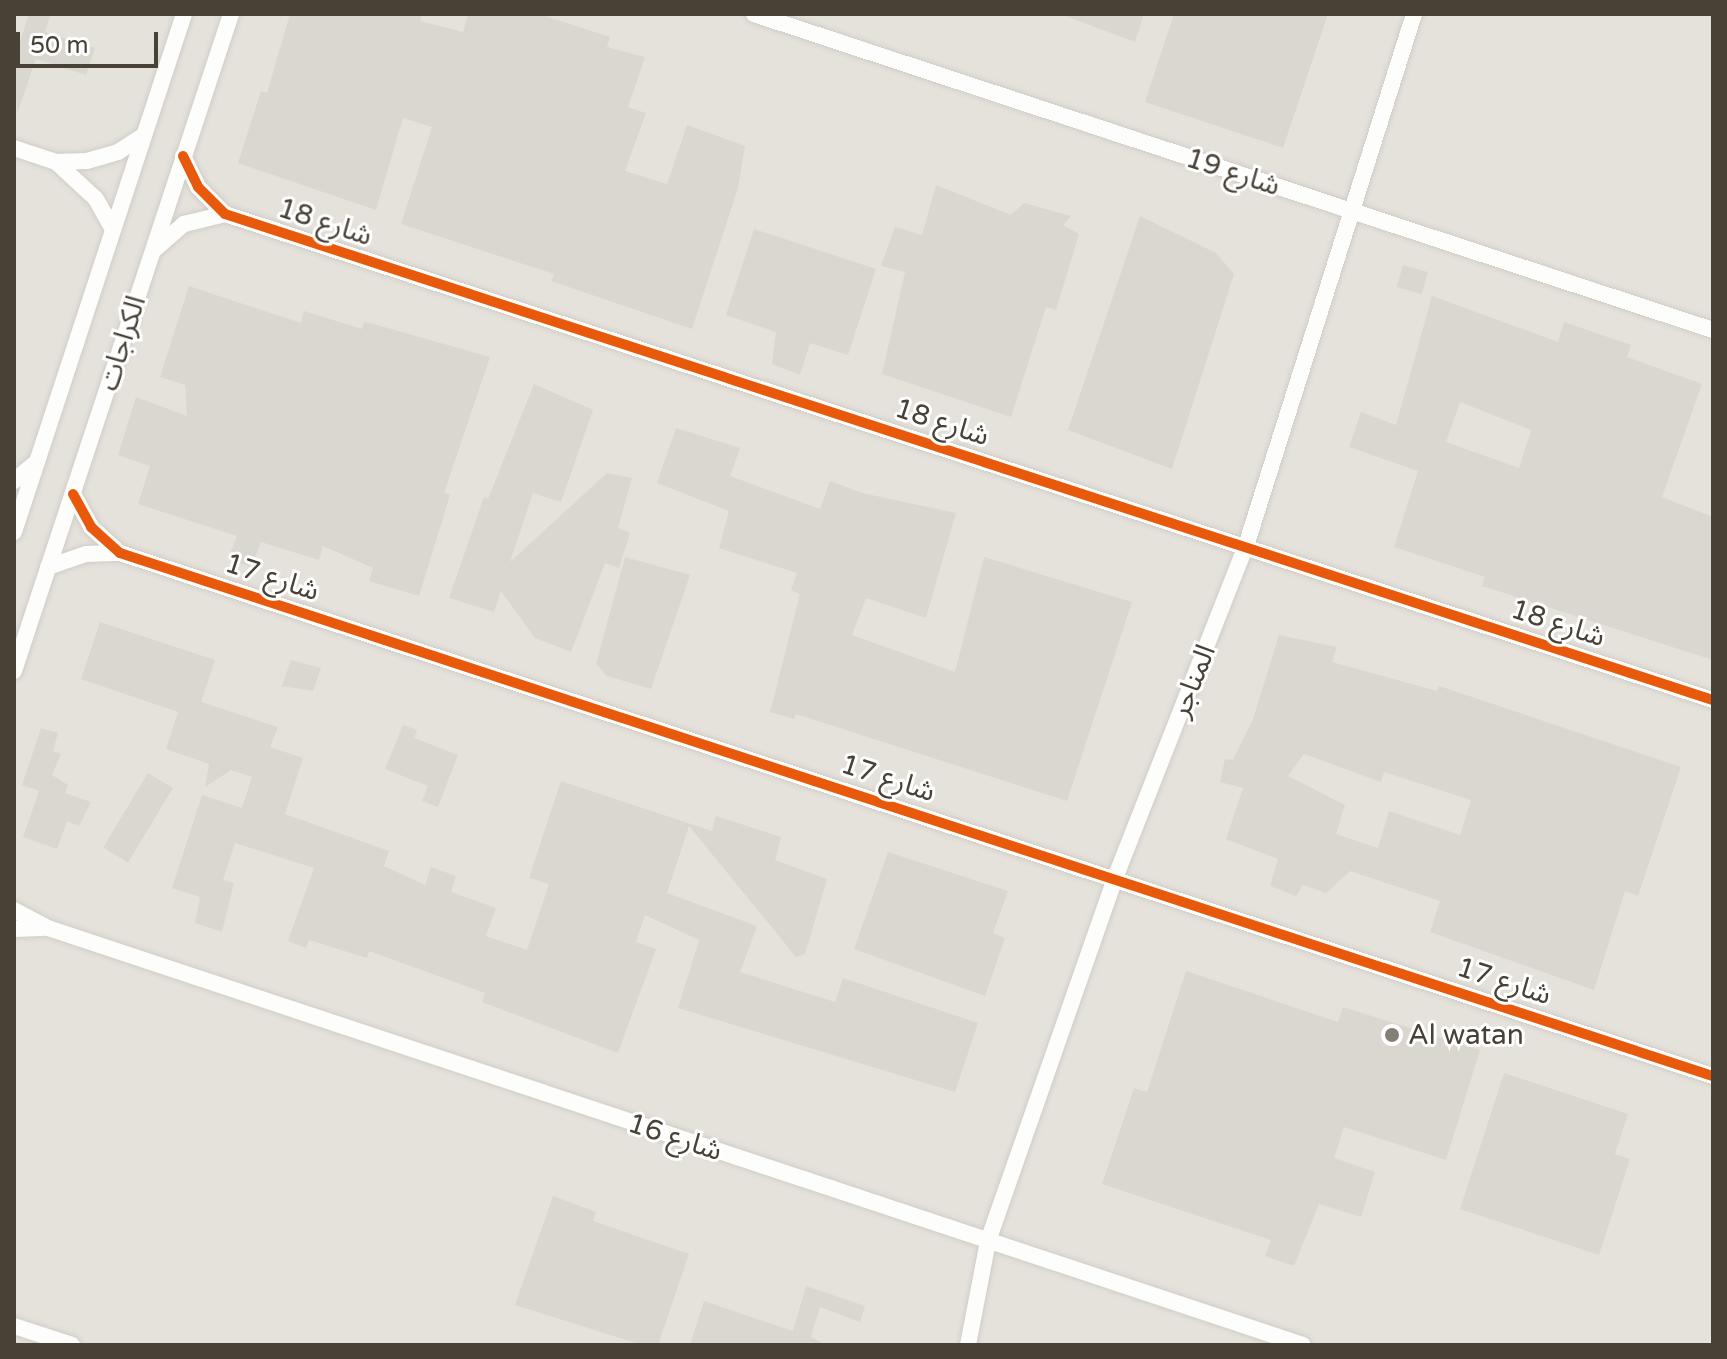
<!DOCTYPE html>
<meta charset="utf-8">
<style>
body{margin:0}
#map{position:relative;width:1727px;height:1359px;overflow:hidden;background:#f2f0ea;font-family:"Varela Round","Noto Sans Arabic",sans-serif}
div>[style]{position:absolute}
.industrial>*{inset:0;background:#e5e1db;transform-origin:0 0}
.building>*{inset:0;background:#dad7d1;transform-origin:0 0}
.roads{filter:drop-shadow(0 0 2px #d0cdc7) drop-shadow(0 0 2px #d0cdc7)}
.minor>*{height:16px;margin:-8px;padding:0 8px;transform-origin:8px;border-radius:8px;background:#fdfdfc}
.cycleway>*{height:10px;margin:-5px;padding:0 5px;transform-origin:5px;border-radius:5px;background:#e8590c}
.dots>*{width:22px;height:22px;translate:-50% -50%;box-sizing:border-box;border:4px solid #fff;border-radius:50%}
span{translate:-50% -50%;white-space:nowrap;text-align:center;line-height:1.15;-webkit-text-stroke:6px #fff;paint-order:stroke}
.street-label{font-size:28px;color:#484135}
.poi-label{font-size:28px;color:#484135}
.left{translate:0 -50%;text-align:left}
.frame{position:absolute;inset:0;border:16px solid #484135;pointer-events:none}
.scale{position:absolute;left:16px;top:32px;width:142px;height:36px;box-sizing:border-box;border:4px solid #484135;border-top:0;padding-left:10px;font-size:24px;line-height:28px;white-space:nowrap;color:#484135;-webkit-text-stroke:6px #fff;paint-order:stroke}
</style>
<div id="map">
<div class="industrial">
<div style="left:14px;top:14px;width:1699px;height:1331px"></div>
</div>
<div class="building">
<div style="clip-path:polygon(29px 14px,51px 14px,45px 32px,95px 48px,86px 75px,36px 59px,17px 114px,14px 60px)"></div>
<div style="clip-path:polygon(290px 14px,422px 14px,420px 21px,463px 32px,468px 14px,539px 14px,610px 37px,607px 47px,645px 57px,628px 107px,646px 113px,625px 171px,667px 184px,687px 125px,745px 146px,738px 188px,692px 329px,551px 281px,554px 274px,401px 224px,432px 127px,403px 118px,376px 210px,238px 163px,261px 91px,267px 93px)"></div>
<div style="clip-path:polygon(1060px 14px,1144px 14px,1135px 42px)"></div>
<div style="clip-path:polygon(1174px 14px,1328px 14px,1283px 148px,1145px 102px)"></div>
<div style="clip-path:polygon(936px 185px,1011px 215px,1024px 203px,1071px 216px,1063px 225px,1079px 234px,1056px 310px,1046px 307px,1011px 417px,882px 374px,905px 272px,881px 266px,895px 227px,922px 235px)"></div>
<div style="clip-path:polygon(1140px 216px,1216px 253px,1234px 274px,1172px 469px,1068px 430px)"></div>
<div style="clip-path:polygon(754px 229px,876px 269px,848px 355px,810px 343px,800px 375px,772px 364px,776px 332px,726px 315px)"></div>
<div style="left:1403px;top:265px;width:26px;height:23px;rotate:16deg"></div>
<div style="clip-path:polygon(189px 286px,301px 323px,304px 311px,362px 329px,364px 322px,370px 323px,490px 357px,444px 493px,450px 495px,419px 596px,369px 581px,373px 568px,323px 546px,319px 560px,261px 542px,251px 567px,228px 559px,237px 536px,138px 504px,150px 466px,118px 455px,136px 397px,187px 416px,185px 385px,160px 377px)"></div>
<div style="clip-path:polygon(evenodd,1432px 296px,1558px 342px,1564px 322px,1631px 345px,1627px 357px,1702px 384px,1662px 497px,1713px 517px,1713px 660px,1482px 586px,1485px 577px,1394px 547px,1418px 471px,1349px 447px,1361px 412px,1396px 425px,1432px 296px,1460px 402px,1531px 430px,1519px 468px,1446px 442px,1460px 402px)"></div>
<div style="clip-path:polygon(534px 384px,593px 410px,561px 502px,533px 493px,510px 562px,607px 473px,632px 478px,618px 528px,630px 533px,619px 568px,605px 563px,571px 652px,535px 638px,501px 591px,494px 612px,449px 598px,484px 497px,488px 499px)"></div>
<div style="clip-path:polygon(676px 428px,740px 448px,730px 476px,820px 509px,830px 481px,862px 493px,956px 513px,926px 618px,866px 598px,852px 635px,955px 672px,984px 557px,1132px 602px,1067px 801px,796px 714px,794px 719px,770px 712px,800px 594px,791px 590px,797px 573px,719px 548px,729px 511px,657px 483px)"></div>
<div style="clip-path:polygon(625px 557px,690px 575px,651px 689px,607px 676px,596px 664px)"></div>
<div style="clip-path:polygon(100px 622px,215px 660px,201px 702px,278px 727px,270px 747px,303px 758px,285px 814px,389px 851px,384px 866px,425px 885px,431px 867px,456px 876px,451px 892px,496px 908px,486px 936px,527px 950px,549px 884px,529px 878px,561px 781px,712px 831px,716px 816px,781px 837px,775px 860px,827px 879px,805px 954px,796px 957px,689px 826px,667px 893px,757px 926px,740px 972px,835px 1002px,843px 978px,978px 1023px,955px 1092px,678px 1008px,699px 940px,645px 915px,636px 942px,656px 949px,618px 1053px,482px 1002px,485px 993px,369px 951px,367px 958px,309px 940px,306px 948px,288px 941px,314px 868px,235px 843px,223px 880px,234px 883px,222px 932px,195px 923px,200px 897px,172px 888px,202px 795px,242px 808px,252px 777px,231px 770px,205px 787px,209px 764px,166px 749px,178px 712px,81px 679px)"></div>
<div style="clip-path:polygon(evenodd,1279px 635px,1337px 647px,1332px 662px,1437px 691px,1439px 686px,1681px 767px,1638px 896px,1625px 891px,1594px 990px,1430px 932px,1440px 901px,1350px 871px,1326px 893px,1303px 885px,1296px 896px,1270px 886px,1278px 859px,1226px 839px,1243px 788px,1220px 782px,1225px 759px,1233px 760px,1253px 719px,1279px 635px,1304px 754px,1381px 782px,1384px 772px,1471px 800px,1460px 835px,1389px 811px,1378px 848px,1336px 834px,1345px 805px,1288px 776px,1304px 754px)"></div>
<div style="clip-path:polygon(291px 660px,321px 668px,313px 691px,282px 686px)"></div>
<div style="clip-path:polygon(403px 725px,417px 730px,414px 738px,458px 755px,438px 807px,422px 801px,428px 786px,385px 769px)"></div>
<div style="clip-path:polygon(41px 728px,58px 733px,53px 751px,61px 754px,52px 775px,68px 785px,65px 793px,91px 802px,79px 826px,67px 821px,57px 849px,23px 837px,39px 791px,22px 785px)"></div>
<div style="left:148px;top:773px;width:29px;height:87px;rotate:31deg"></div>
<div style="clip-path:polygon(888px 852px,1008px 891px,993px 933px,1005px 938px,985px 996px,854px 949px)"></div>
<div style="clip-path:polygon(1186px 971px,1338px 1022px,1343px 1007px,1480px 1050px,1446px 1160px,1344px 1127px,1334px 1158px,1375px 1172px,1361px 1217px,1319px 1204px,1294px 1266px,1265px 1256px,1271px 1240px,1102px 1184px,1134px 1088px,1147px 1092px)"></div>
<div style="clip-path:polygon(1504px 1073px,1628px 1114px,1615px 1154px,1630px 1159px,1599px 1255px,1460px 1209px)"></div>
<div style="clip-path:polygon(553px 1196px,596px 1212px,593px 1221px,689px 1254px,658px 1345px,642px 1345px,515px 1305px)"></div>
<div style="clip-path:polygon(806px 1286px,865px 1306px,860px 1322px,820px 1307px,811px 1337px,826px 1345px,690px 1345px,704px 1301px,793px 1331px)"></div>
</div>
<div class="roads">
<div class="minor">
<div style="left:754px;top:14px;width:1010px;rotate:18.24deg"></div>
<div style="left:14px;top:148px;width:44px;rotate:18.4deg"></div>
<div style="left:56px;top:162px;width:31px;rotate:-2deg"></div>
<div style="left:87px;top:161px;width:32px;rotate:-16deg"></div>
<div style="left:118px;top:152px;width:31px;rotate:-33deg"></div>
<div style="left:183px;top:156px;width:34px;rotate:64deg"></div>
<div style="left:198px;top:187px;width:38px;rotate:45deg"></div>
<div style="left:225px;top:214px;width:1565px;rotate:18.09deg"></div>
<div style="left:56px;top:162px;width:54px;rotate:42.8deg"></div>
<div style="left:96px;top:199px;width:35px;rotate:61deg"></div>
<div style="left:154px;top:250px;width:40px;rotate:-41deg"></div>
<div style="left:184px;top:224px;width:42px;rotate:-13.7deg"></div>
<div style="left:14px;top:481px;width:30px;rotate:-40deg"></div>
<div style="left:73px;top:494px;width:38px;rotate:61deg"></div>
<div style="left:91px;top:527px;width:39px;rotate:42deg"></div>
<div style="left:120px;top:553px;width:1677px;rotate:18.18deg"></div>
<div style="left:14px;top:532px;width:545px;rotate:-71.83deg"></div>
<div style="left:48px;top:567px;width:40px;rotate:-18.9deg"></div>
<div style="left:86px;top:554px;width:34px;rotate:-2deg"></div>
<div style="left:14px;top:671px;width:692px;rotate:-71.72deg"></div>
<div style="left:14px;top:910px;width:38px;rotate:28deg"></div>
<div style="left:48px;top:928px;width:1322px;rotate:18.38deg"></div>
<div style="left:14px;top:929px;width:28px;rotate:-2deg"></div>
<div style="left:14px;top:1326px;width:61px;rotate:18.1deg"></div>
<div style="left:968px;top:1345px;width:106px;rotate:-79.1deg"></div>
<div style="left:988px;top:1241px;width:385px;rotate:-70.7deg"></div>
<div style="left:1115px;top:878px;width:357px;rotate:-68.5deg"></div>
<div style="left:1246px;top:546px;width:558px;rotate:-72.47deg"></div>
</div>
</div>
<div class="cycleway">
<div style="left:183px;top:156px;width:34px;rotate:64deg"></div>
<div style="left:198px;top:187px;width:38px;rotate:45deg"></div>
<div style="left:225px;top:214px;width:1565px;rotate:18.09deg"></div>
<div style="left:73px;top:494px;width:38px;rotate:61deg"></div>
<div style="left:91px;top:527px;width:39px;rotate:42deg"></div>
<div style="left:120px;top:553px;width:1677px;rotate:18.18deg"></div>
</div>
<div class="dots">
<div style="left:1392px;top:1035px;background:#847e74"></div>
</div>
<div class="street-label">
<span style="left:1233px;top:172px;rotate:18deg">شارع 19</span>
<span style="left:325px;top:222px;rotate:18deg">شارع 18</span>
<span style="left:122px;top:343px;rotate:-72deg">الكراجات</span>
<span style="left:942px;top:422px;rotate:18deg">شارع 18</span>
<span style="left:272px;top:577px;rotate:18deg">شارع 17</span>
<span style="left:1558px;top:623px;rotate:18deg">شارع 18</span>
<span style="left:1193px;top:681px;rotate:-68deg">المناجر</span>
<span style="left:888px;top:778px;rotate:18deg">شارع 17</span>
<span style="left:1504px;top:981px;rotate:18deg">شارع 17</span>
<span style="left:675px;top:1137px;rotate:18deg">شارع 16</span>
</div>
<div class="poi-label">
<span class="left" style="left:1408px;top:1035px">Al watan</span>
</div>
<div class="frame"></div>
<div class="scale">50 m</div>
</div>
